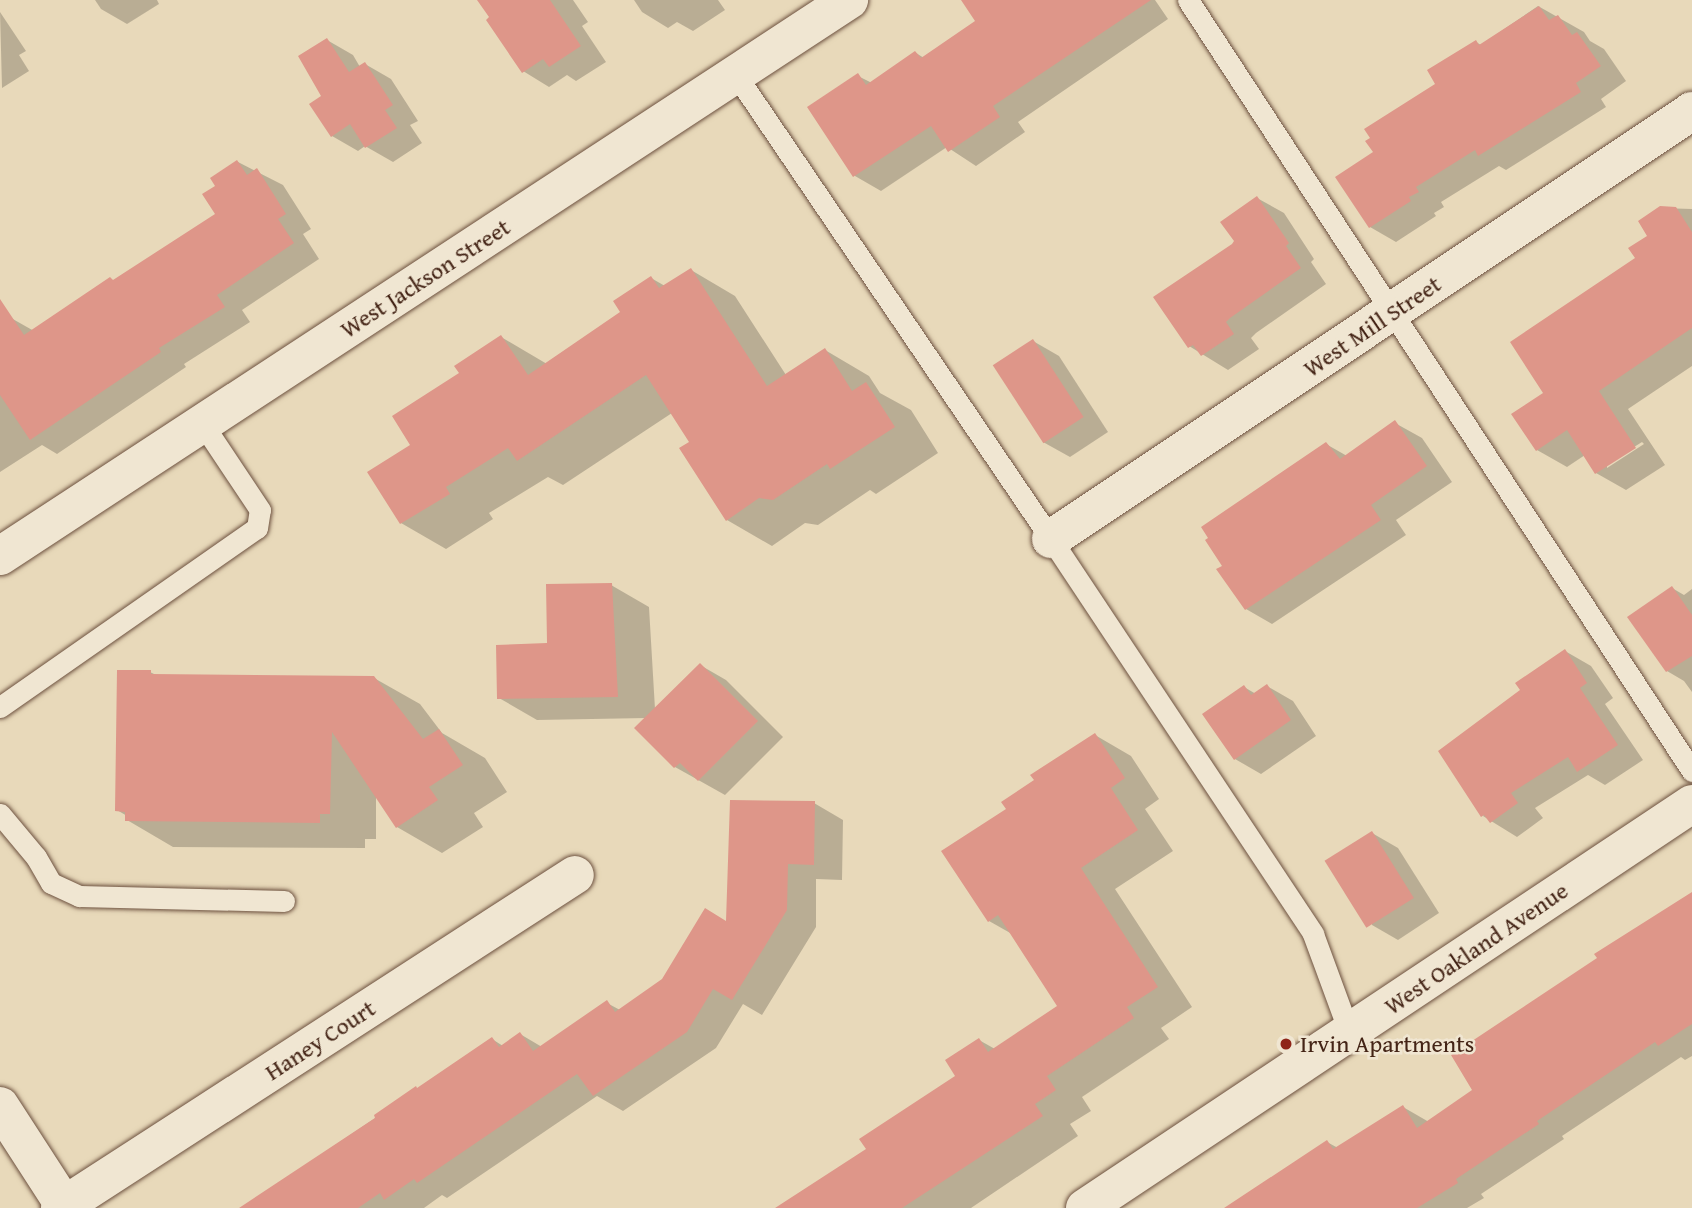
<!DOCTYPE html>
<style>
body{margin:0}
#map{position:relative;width:1692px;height:1208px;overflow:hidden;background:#e8d9ba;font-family:"Gentium Book Plus",serif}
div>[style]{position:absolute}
.shadow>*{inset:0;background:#0003}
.building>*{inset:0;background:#de9689;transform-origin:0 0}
.roads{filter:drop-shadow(0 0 2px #6d513f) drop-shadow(0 0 2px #6d513f)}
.lane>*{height:21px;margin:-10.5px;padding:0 10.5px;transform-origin:10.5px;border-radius:10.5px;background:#f0e6d2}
.street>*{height:38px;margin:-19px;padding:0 19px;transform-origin:19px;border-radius:19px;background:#f0e6d2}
.secondary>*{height:38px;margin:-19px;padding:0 19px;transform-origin:19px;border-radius:19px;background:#f0e6d2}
.dots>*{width:19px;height:19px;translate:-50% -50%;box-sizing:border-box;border:4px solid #f0e6d2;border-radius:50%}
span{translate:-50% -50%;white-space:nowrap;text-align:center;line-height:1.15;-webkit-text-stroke:5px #f0e6d2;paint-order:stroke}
.street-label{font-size:24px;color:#442416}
.poi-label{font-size:24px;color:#442416}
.left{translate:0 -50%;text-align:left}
</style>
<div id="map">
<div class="shadow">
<div style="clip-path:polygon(95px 0,157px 0,159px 4px,127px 24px,101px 9px)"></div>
<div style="clip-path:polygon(479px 0,573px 0,588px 22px,582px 26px,606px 62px,576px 81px,567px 75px,549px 87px,523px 71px)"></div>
<div style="clip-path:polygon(634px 0,718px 0,725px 10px,693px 31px,677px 22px,668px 28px,642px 12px)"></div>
<div style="clip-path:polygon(988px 0,1155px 0,1168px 19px,1018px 122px,1025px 132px,976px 166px,947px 147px,881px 191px,855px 176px,858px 76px,872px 83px,916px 53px,924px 58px,977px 21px)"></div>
<div style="clip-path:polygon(1538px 6px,1584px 32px,1590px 41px,1604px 49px,1626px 81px,1601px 99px,1606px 107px,1506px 170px,1499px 166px,1441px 202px,1444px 207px,1434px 213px,1436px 216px,1396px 242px,1370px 227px,1376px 153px,1476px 42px,1481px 45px)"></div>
<div style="clip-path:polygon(0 12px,26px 51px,19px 55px,29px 71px,2px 88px)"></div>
<div style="clip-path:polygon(327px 40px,353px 55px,360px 67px,365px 64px,391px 79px,418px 121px,410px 125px,422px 143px,393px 162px,365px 146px,358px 151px,332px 136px,323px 97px)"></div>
<div style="clip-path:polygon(238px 162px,283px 185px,311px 229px,303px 234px,319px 259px,242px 310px,250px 322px,184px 364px,186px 367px,57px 454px,42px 445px,0 472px,0 325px,11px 318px,34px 331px,217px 215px,217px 186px)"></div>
<div style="clip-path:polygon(1257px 198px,1284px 213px,1314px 259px,1311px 262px,1326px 284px,1256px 333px,1251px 338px,1259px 349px,1228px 370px,1189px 346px,1233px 245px)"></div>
<div style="clip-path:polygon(evenodd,1661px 208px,1692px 209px,1692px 366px,1628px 409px,1665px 465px,1626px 490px,1596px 473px,1585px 455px,1567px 467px,1537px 450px,1545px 394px,1638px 259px,1661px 208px,1642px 442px,1644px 444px,1607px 468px,1607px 464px,1642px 442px)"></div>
<div style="clip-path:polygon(691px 270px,735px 296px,786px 375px,825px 350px,869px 376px,880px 393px,911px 410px,938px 453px,876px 494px,870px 490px,818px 525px,805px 523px,772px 546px,727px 520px,682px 449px,692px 443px,672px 413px,563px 485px,548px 477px,489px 513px,493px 519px,446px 549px,401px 523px,412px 445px,462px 374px,501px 337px,547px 364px,622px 313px,651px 278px,665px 286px)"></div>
<div style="clip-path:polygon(1033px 341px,1059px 356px,1108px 432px,1070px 457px,1043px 442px)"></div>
<div style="clip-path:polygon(1395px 423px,1422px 438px,1452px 482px,1396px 520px,1406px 535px,1272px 624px,1246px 609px,1225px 566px,1326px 444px,1347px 456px)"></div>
<div style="clip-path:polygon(611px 585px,649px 607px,655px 709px,700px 665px,726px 680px,783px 737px,725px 795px,675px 767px,647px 718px,537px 720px,499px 698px)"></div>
<div style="clip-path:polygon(1672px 588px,1684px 595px,1692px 589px,1692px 692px,1684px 681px,1667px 671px)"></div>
<div style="clip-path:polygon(1565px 651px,1591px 666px,1613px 698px,1605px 704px,1643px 760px,1605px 785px,1588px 775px,1535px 808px,1543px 818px,1517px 837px,1483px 816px)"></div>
<div style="clip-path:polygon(150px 672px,158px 676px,374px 678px,420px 704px,442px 733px,485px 758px,507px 792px,474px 813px,483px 827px,442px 853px,397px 827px,376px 796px,376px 839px,365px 839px,365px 848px,173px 847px,127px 820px,127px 816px,117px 810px)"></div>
<div style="clip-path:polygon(1267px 686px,1293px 701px,1316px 736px,1261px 774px,1235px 759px,1244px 687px,1256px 694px)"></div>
<div style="clip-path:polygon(1095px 735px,1131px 756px,1159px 799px,1145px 809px,1173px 851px,1115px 889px,1192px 1007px,1161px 1028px,1169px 1039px,1082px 1097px,1091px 1111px,1070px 1124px,1078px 1136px,971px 1208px,801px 1208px,957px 1076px,979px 1040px,995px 1049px,1060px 1007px,1012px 934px,989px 921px,1008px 809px,1036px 780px)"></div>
<div style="clip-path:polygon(814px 803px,843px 820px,842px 880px,816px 879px,816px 927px,762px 1015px,743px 1004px,716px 1048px,623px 1111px,597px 1096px,447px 1198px,442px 1195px,424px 1208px,242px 1208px,492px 1039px,503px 1046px,520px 1034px,542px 1047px,607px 1003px,620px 1010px,664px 980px,728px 923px)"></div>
<div style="clip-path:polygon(1372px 833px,1398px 848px,1439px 913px,1398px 940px,1372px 925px)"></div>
<div style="clip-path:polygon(1692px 893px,1692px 1056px,1685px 1060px,1681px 1057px,1562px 1136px,1564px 1139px,1481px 1194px,1484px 1198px,1467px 1208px,1227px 1208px,1327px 1142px,1338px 1148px,1403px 1107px,1429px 1122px,1474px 1091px,1600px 959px)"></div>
</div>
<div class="building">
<div style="clip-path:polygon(477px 0,550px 0,581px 46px,549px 67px,543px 59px,522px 73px,486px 20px,489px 17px)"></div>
<div style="clip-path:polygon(961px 0,1151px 0,993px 106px,1000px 117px,948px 152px,931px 126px,853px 177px,807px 107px,858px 73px,866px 85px,915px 51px,921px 58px,975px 21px)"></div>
<div style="clip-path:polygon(1539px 6px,1549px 20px,1558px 15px,1572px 35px,1577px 32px,1601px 66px,1576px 83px,1581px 92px,1478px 156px,1475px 150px,1416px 187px,1419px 192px,1409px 197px,1411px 201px,1369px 228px,1335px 177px,1373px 152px,1365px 141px,1370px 138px,1364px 129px,1435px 84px,1427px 70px,1476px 40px,1479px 45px)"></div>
<div style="clip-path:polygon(327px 38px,349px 72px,365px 62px,393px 105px,385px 110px,397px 128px,365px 148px,350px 124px,331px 137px,309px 104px,321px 96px,298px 56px)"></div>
<div style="clip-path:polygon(237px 160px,247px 175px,257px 168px,286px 214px,278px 219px,294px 243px,217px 295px,225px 307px,159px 348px,161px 352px,30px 440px,0 395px,0 299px,24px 335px,110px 277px,113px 280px,215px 214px,202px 194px,215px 186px,210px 178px)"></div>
<div style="clip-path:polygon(1257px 196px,1289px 243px,1286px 246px,1301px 268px,1230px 318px,1226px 322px,1234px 334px,1201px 356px,1193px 345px,1188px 348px,1153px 297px,1232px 244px,1234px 241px,1220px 222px)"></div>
<div style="clip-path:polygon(1660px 206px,1676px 207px,1692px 232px,1692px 328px,1599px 391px,1636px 448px,1595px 474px,1567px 430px,1536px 451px,1511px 414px,1543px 393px,1510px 342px,1635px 258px,1628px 248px,1647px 236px,1638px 221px)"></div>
<div style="clip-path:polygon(691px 268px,767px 386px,825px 348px,852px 391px,866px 382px,895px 427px,830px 469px,827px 464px,773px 500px,759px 498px,726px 521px,679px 448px,689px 442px,646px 375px,517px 461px,508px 448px,446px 487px,450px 494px,400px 524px,367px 472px,410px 445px,392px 416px,459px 373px,454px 366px,501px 335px,528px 375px,620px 312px,613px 301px,651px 276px,659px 288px)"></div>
<div style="left:1033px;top:339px;width:93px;height:48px;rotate:57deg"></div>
<div style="clip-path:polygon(1395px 420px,1427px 466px,1371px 505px,1381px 520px,1245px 610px,1216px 569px,1222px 566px,1205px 540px,1208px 538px,1201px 527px,1326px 442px,1340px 459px)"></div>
<div style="clip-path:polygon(612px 583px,618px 697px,497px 699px,496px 645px,547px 643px,546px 584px)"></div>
<div style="clip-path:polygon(1672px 586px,1692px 615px,1692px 656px,1666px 672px,1627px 617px)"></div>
<div style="clip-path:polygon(1565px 649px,1587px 683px,1580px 688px,1618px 745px,1577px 772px,1568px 757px,1511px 793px,1518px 803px,1490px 823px,1484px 815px,1481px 817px,1438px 751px,1520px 690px,1515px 683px)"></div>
<div style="clip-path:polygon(700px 663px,758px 721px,698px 781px,680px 763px,674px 768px,634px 728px)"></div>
<div style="clip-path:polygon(117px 670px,151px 670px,151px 674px,374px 676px,423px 739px,439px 729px,463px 765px,429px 787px,438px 800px,396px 828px,332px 732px,330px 814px,320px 814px,320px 823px,125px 821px,125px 812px,115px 811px)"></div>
<div style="clip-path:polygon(1267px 684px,1291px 720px,1234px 760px,1202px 714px,1244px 685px,1251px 695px)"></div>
<div style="clip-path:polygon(1095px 733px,1125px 778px,1111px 788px,1138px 830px,1081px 868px,1158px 987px,1127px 1007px,1134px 1018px,1047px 1076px,1056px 1090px,1035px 1104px,1043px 1116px,902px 1208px,775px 1208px,866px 1149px,859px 1139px,955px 1076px,945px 1060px,979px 1038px,988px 1052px,1057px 1006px,998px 915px,988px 922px,941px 851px,1006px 809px,1001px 802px,1034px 780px,1030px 775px)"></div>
<div style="clip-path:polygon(730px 800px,815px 801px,814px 865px,788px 864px,787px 910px,732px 1000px,713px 989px,687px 1032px,593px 1096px,577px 1074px,417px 1183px,414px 1179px,384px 1200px,380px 1193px,358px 1208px,239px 1208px,375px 1118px,374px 1115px,416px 1086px,417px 1088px,492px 1037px,499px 1047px,520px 1032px,533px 1051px,607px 1000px,615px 1012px,662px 979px,705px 908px,726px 921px)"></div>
<div style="left:1372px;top:831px;width:79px;height:56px;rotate:58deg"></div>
<div style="clip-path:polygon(1692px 892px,1692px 1024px,1658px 1046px,1655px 1042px,1537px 1121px,1539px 1124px,1456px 1179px,1458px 1183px,1417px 1208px,1224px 1208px,1327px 1140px,1333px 1149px,1403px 1105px,1417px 1128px,1472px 1090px,1451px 1055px,1597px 958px,1594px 954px)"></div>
</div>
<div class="roads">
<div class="lane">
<div style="left:1188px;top:0;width:921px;rotate:56.83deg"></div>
<div style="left:736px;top:75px;width:561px;rotate:55.83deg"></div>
<div style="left:1051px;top:539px;width:474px;rotate:56.4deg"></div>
<div style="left:1313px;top:934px;width:104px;rotate:69.8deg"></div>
<div style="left:0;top:707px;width:313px;rotate:-34.9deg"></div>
<div style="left:257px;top:528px;width:18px;rotate:-81deg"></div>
<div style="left:260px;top:510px;width:105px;rotate:-123.7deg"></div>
<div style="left:0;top:814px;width:56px;rotate:50.1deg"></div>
<div style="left:36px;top:857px;width:30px;rotate:60deg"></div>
<div style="left:51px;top:883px;width:31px;rotate:25deg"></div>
<div style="left:79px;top:896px;width:205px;rotate:1.4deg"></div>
</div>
<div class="street">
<div style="left:1051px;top:539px;width:771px;rotate:-33.73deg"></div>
<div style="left:0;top:556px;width:1015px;rotate:-33.22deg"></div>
<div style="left:60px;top:1208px;width:613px;rotate:-32.89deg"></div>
</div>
<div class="secondary">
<div style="left:0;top:1106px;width:121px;rotate:57.1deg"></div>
<div style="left:1085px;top:1208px;width:729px;rotate:-33.65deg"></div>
</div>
</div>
<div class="dots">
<div style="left:1286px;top:1044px;background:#8f2418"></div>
</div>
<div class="street-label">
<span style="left:425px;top:278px;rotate:-33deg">West Jackson Street</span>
<span style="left:1372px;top:326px;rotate:-34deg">West Mill Street</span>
<span style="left:1476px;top:948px;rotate:-34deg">West Oakland Avenue</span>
<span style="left:320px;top:1040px;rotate:-33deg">Haney Court</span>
</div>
<div class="poi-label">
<span class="left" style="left:1300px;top:1044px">Irvin Apartments</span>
</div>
</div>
